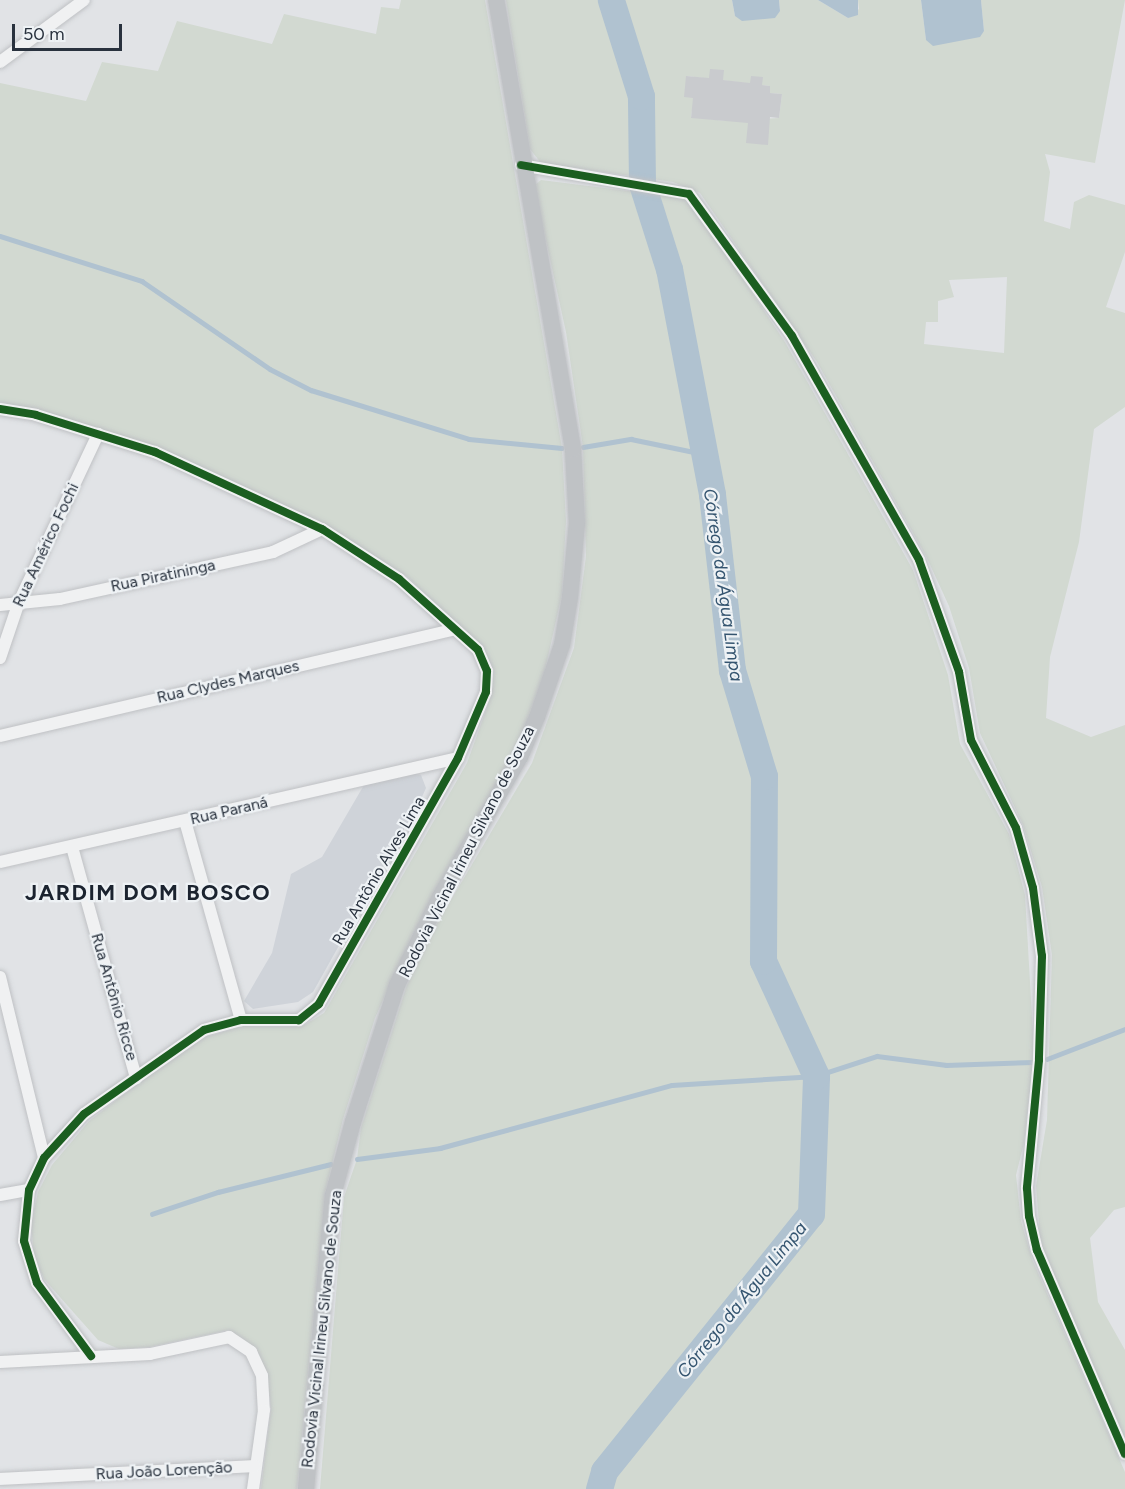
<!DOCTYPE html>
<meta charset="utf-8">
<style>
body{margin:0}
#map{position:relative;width:1125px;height:1489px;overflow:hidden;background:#e1e3e6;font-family:Figtree,sans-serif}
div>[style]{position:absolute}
.built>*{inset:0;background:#cfd3d9}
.green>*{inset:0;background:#d2d9d1}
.water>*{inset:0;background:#b0c2d0}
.stream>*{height:4.5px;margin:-2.25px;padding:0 2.25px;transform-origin:2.25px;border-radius:2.25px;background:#b0c2d0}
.river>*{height:27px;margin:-13.5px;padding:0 13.5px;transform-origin:13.5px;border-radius:13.5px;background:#b0c2d0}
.building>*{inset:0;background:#c9cbce}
.roads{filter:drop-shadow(0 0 2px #bfc1c4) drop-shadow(0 0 2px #bfc1c4)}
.minor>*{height:12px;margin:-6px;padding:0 6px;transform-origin:6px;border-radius:6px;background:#f0f1f2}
.secondary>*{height:16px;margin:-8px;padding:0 8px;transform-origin:8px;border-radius:8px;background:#bfc2c5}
.cycleway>*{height:8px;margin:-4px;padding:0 4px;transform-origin:4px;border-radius:4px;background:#1b5e20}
span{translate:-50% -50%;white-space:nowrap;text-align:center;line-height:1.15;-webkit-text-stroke:4.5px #eef2f5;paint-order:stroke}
.street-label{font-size:16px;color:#29323e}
.water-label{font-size:18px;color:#355570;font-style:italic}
.district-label{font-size:22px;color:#1b232f;font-weight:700;letter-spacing:1.5px}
.scale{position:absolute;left:12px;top:24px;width:110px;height:27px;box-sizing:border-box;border:3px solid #29323e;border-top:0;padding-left:8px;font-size:18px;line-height:21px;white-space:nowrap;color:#29323e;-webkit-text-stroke:4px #eef2f5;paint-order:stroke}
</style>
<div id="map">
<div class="built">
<div style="clip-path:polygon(413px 773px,421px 775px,426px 788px,421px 799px,313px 992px,298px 1002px,253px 1009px,244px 1001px,272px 953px,291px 874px,322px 857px,364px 785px)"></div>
</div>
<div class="green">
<div style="clip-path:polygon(401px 0,485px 0,562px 448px,566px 521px,562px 594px,545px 670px,516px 751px,412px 935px,375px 1018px,343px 1119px,325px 1193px,297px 1489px,261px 1489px,271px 1408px,267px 1374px,255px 1350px,229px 1330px,149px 1347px,119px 1349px,98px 1340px,44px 1279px,34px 1256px,31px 1224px,38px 1192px,52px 1165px,89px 1121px,181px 1051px,206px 1037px,243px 1026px,301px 1027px,324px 1013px,467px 763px,491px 696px,494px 670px,482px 648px,408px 577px,330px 528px,160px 448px,0 402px,0 83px,86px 101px,102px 62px,158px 71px,177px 21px,272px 44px,284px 14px,376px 34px,381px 7px,399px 9px)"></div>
<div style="clip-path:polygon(evenodd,506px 0,732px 0,735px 16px,780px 11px,779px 0,818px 0,848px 18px,859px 9px,858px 0,921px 0,926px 40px,984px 31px,981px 0,1125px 0,1095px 163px,1045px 154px,1050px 172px,1044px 221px,1070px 229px,1074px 202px,1089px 195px,1125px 205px,1125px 252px,1106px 307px,1125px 313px,1125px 407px,1094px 429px,1079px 542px,1050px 657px,1046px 718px,1091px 737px,1125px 725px,1125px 1207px,1114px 1210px,1090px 1238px,1098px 1302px,1125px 1350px,1125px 1439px,1041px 1248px,1036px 1186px,1047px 1120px,1052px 955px,1042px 887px,1023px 825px,980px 733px,969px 668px,949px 606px,926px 556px,817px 362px,700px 193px,673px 182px,541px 163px,530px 149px,506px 0,687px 76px,770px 86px,770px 93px,782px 94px,779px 118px,726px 121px,691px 117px,692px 110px,698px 110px,699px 98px,687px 76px,506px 0,1007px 277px,1004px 353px,924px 344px,926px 322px,938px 322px,938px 301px,954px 297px,949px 280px,1007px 277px)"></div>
<div style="clip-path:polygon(541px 180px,684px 198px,699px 214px,785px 342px,913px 570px,948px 675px,960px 744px,1009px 834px,1025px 895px,1034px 1052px,1024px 1143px,1016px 1175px,1021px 1221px,1032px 1259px,1125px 1472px,1125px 1489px,320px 1489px,344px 1197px,357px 1159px,361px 1128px,407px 985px,426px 942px,532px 763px,574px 648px,586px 556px,583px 447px,566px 332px,534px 186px)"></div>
</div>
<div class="water">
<div style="clip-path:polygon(732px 0,779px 0,780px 11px,775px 18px,742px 21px,735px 16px)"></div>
<div style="clip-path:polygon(818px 0,858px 0,858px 15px,848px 18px)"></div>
<div style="clip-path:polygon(921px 0,981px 0,984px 31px,980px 37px,933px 46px,926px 40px)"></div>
</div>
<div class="stream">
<div style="left:0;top:236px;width:149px;rotate:17.6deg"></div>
<div style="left:142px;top:281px;width:155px;rotate:34.5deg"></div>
<div style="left:270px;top:369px;width:46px;rotate:27.1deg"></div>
<div style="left:311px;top:390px;width:165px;rotate:17.2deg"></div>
<div style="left:469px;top:439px;width:93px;rotate:5.5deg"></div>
<div style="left:583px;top:447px;width:49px;rotate:-9.5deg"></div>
<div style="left:631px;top:439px;width:75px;rotate:11.6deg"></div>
<div style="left:1047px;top:1059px;width:84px;rotate:-21deg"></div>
<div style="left:357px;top:1159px;width:84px;rotate:-7.5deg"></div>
<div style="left:440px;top:1148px;width:240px;rotate:-15.2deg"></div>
<div style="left:672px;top:1085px;width:144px;rotate:-3.6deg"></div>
<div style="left:816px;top:1076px;width:64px;rotate:-18.2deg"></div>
<div style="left:877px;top:1056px;width:70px;rotate:7.4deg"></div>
<div style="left:946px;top:1065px;width:87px;rotate:-2deg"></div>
<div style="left:152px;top:1214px;width:70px;rotate:-18.4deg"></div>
<div style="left:218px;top:1192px;width:116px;rotate:-13.9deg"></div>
</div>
<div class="river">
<div style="left:599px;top:1489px;width:19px;rotate:-74deg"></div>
<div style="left:604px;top:1471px;width:330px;rotate:-51.2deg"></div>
<div style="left:811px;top:1214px;width:138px;rotate:-87.9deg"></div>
<div style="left:816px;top:1076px;width:127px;rotate:-114.7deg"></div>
<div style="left:763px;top:961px;width:185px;rotate:-89.7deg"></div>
<div style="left:764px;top:776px;width:111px;rotate:-106.8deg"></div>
<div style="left:732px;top:670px;width:177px;rotate:-96.5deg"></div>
<div style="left:712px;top:494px;width:229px;rotate:-100.8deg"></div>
<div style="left:669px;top:269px;width:89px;rotate:-107.6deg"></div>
<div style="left:642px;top:184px;width:88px;rotate:-90.7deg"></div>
<div style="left:641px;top:96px;width:101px;rotate:-107.4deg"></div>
</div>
<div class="building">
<div style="clip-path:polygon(710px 69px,724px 70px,723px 80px,750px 83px,751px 76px,763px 77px,762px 85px,770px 86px,770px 93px,782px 94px,779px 118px,770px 117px,768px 145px,746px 143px,748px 123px,691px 118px,693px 98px,684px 97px,686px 76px,709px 78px)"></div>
</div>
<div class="roads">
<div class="minor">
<div style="left:0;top:62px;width:104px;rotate:-36.4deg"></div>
<div style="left:521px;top:165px;width:170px;rotate:9.8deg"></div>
<div style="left:689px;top:194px;width:175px;rotate:54deg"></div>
<div style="left:792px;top:336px;width:257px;rotate:60.4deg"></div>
<div style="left:919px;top:560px;width:119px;rotate:70.3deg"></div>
<div style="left:959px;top:672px;width:69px;rotate:80deg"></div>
<div style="left:971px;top:740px;width:99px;rotate:62.9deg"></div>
<div style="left:1016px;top:828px;width:62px;rotate:74.2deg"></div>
<div style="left:1033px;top:888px;width:69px;rotate:82.5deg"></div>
<div style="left:1042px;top:956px;width:104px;rotate:91.7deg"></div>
<div style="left:1039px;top:1060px;width:129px;rotate:95.4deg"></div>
<div style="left:1027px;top:1188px;width:28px;rotate:86deg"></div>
<div style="left:1029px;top:1216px;width:35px;rotate:77deg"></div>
<div style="left:1037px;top:1250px;width:222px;rotate:66.7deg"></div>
<div style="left:0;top:409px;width:36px;rotate:9deg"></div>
<div style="left:36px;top:415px;width:125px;rotate:17.3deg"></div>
<div style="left:155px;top:452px;width:184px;rotate:24.8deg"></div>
<div style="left:322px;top:529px;width:92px;rotate:33deg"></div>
<div style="left:399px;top:579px;width:106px;rotate:41.9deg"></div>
<div style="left:478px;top:650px;width:23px;rotate:67deg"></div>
<div style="left:487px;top:671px;width:21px;rotate:93deg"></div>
<div style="left:486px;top:692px;width:72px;rotate:113deg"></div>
<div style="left:458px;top:758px;width:283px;rotate:119.5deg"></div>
<div style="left:319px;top:1004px;width:26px;rotate:141deg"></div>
<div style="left:299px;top:1020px;width:58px;rotate:180deg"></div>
<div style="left:241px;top:1020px;width:38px;rotate:165deg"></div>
<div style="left:204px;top:1030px;width:146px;rotate:145deg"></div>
<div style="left:84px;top:1114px;width:59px;rotate:132.3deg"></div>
<div style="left:44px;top:1158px;width:35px;rotate:115deg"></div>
<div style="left:29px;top:1190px;width:51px;rotate:95.6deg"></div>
<div style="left:24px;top:1241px;width:44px;rotate:72.8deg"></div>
<div style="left:37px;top:1283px;width:91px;rotate:53.5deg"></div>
<div style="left:0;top:605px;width:60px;rotate:-5.7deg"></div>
<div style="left:60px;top:599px;width:218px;rotate:-12.4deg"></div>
<div style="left:273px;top:552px;width:54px;rotate:-25.1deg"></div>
<div style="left:0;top:658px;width:59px;rotate:-71.3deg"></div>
<div style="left:19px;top:602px;width:186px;rotate:-64.8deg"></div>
<div style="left:0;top:736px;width:467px;rotate:-13.2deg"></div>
<div style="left:185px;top:821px;width:207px;rotate:74.3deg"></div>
<div style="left:72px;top:847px;width:240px;rotate:74.5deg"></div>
<div style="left:0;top:862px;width:470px;rotate:-12.8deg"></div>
<div style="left:0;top:977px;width:186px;rotate:76.3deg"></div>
<div style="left:0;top:1195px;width:29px;rotate:-10deg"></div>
<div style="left:0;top:1362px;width:150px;rotate:-3.1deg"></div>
<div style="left:150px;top:1354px;width:81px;rotate:-12.1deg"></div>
<div style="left:229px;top:1337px;width:27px;rotate:34deg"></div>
<div style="left:251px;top:1352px;width:26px;rotate:65deg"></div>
<div style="left:262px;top:1376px;width:34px;rotate:87deg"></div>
<div style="left:264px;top:1410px;width:80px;rotate:97.9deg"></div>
<div style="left:0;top:1479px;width:255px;rotate:-2.9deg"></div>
</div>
<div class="secondary">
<div style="left:306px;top:1489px;width:295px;rotate:-84.8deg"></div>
<div style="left:333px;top:1195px;width:76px;rotate:-74.7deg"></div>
<div style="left:353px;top:1122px;width:144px;rotate:-72.2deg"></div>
<div style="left:397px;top:985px;width:98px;rotate:-64deg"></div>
<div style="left:440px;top:897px;width:161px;rotate:-60.3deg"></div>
<div style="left:520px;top:757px;width:43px;rotate:-67deg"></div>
<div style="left:537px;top:717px;width:76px;rotate:-70.9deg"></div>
<div style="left:562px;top:645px;width:49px;rotate:-80.5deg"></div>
<div style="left:570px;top:597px;width:74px;rotate:-84.6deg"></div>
<div style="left:577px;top:523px;width:74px;rotate:-93.1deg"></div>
<div style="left:573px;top:449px;width:456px;rotate:-99.7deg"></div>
</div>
</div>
<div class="cycleway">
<div style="left:521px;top:165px;width:170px;rotate:9.8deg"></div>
<div style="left:689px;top:194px;width:175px;rotate:54deg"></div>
<div style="left:792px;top:336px;width:257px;rotate:60.4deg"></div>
<div style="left:919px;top:560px;width:119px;rotate:70.3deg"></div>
<div style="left:959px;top:672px;width:69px;rotate:80deg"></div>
<div style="left:971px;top:740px;width:99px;rotate:62.9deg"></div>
<div style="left:1016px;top:828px;width:62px;rotate:74.2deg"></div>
<div style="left:1033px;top:888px;width:69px;rotate:82.5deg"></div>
<div style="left:1042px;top:956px;width:104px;rotate:91.7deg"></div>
<div style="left:1039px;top:1060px;width:129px;rotate:95.4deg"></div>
<div style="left:1027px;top:1188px;width:28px;rotate:86deg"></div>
<div style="left:1029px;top:1216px;width:35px;rotate:77deg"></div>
<div style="left:1037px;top:1250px;width:222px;rotate:66.7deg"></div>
<div style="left:0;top:409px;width:36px;rotate:9deg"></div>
<div style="left:36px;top:415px;width:125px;rotate:17.3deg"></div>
<div style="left:155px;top:452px;width:184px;rotate:24.8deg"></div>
<div style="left:322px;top:529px;width:92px;rotate:33deg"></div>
<div style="left:399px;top:579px;width:106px;rotate:41.9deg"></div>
<div style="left:478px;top:650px;width:23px;rotate:67deg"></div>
<div style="left:487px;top:671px;width:21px;rotate:93deg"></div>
<div style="left:486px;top:692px;width:72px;rotate:113deg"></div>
<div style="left:458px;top:758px;width:283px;rotate:119.5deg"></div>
<div style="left:319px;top:1004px;width:26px;rotate:141deg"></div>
<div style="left:299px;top:1020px;width:58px;rotate:180deg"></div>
<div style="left:241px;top:1020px;width:38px;rotate:165deg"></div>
<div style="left:204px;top:1030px;width:146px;rotate:145deg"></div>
<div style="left:84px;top:1114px;width:59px;rotate:132.3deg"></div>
<div style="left:44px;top:1158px;width:35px;rotate:115deg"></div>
<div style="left:29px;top:1190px;width:51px;rotate:95.6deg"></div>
<div style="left:24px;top:1241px;width:44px;rotate:72.8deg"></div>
<div style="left:37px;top:1283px;width:91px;rotate:53.5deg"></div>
</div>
<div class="street-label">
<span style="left:46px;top:545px;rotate:-65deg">Rua Américo Fochi</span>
<span style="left:163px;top:576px;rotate:-12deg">Rua Piratininga</span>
<span style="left:228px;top:682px;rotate:-13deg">Rua Clydes Marques</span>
<span style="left:229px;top:811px;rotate:-13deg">Rua Paraná</span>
<span style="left:467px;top:852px;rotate:-63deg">Rodovia Vicinal Irineu Silvano de Souza</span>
<span style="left:379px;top:871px;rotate:-60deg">Rua Antônio Alves Lima</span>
<span style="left:114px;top:997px;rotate:74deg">Rua Antônio Ricce</span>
<span style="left:322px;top:1329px;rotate:-84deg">Rodovia Vicinal Irineu Silvano de Souza</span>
<span style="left:164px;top:1471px;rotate:-3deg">Rua João Lorenção</span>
</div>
<div class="water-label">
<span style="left:723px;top:585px;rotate:82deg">Córrego da Água Limpa</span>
<span style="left:742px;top:1300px;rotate:-51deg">Córrego da Água Limpa</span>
</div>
<div class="district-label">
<span style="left:148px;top:893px">JARDIM DOM BOSCO</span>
</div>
<div class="scale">50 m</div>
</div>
